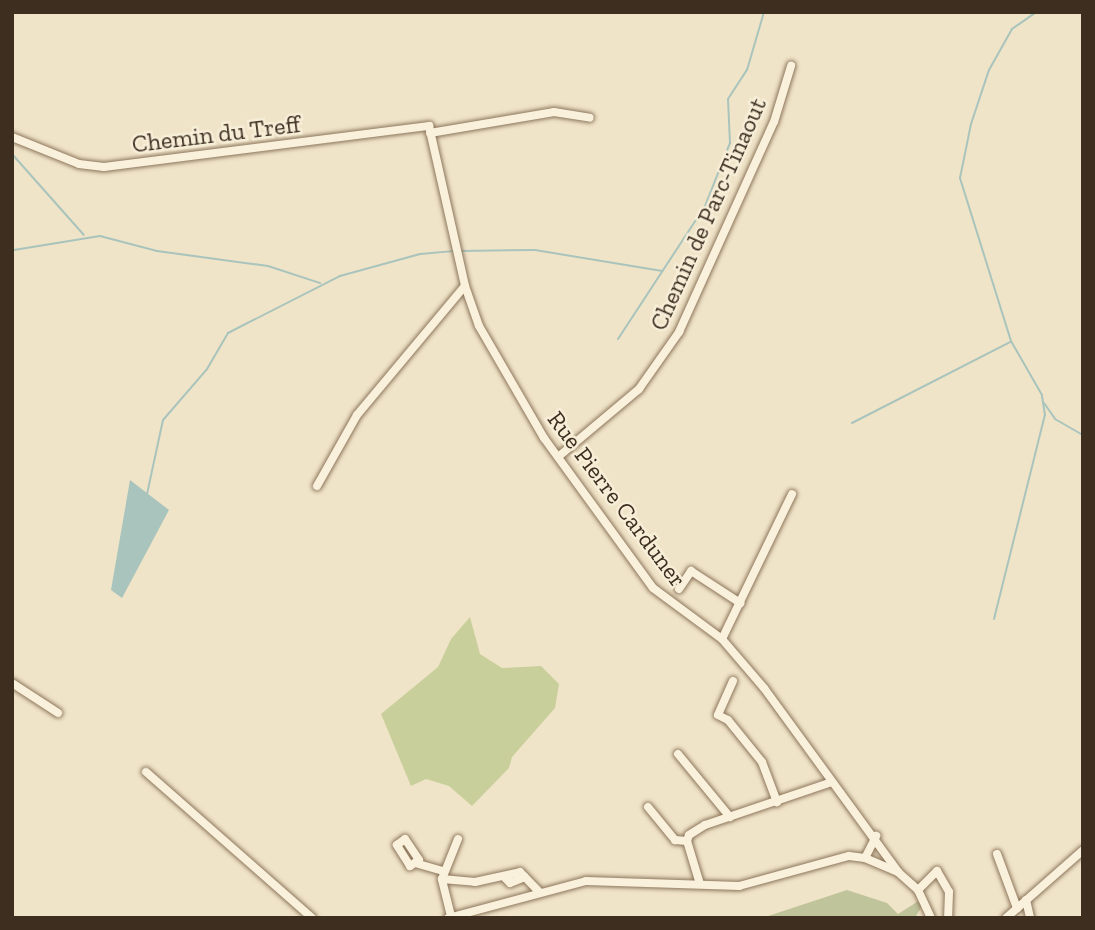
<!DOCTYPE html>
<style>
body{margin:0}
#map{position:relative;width:1095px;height:930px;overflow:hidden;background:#f0e4c8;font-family:"Zilla Slab",serif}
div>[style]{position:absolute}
.green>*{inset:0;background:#c9cf9b}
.cemetery>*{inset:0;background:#bfc49a}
.water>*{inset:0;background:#a9c4bc}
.stream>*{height:2px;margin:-1px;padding:0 1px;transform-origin:1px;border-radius:1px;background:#a9c4bc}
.roads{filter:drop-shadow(0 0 2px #8d765c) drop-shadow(0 0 2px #8d765c)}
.minor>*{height:8px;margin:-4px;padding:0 4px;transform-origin:4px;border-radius:4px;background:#faf1dc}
span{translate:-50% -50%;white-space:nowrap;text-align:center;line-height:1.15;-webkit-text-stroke:5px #f7eed8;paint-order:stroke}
.street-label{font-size:24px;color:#3d2e20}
.frame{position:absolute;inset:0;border:14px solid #3d2e20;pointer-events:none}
</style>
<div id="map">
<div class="green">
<div style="clip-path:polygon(470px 617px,480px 654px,502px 668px,541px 666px,559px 684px,555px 708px,512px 757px,509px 768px,472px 806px,449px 786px,426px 779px,411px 786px,381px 714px,438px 667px,451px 639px)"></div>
</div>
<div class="cemetery">
<div style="clip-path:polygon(847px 890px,887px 903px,898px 914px,920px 900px,923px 904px,915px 918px,762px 918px)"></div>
</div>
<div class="water">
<div style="clip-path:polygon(130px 480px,169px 510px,122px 598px,111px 590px)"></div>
</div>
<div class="stream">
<div style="left:12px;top:154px;width:108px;rotate:48.4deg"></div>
<div style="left:14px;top:250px;width:87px;rotate:-9.2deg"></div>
<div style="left:100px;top:236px;width:59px;rotate:14.7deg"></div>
<div style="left:157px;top:251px;width:112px;rotate:7.7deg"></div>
<div style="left:268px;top:266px;width:55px;rotate:18.1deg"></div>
<div style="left:459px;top:251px;width:76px;rotate:-0.8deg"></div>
<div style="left:535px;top:250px;width:129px;rotate:9.4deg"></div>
<div style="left:618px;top:339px;width:159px;rotate:-56.8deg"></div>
<div style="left:705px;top:206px;width:68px;rotate:-68.4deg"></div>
<div style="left:730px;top:143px;width:44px;rotate:-92.6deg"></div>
<div style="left:728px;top:99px;width:35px;rotate:-57deg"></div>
<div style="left:747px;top:70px;width:60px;rotate:-73.7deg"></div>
<div style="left:1044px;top:403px;width:19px;rotate:55deg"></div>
<div style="left:1055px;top:419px;width:32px;rotate:30deg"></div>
<div style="left:852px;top:423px;width:178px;rotate:-27.1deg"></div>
<div style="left:147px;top:494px;width:76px;rotate:-77.8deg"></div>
<div style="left:163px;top:420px;width:67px;rotate:-49.2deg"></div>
<div style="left:207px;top:369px;width:42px;rotate:-59.7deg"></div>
<div style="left:228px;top:333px;width:126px;rotate:-27deg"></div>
<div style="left:340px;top:276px;width:83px;rotate:-15.4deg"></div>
<div style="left:420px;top:254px;width:33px;rotate:-5deg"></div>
<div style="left:994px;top:619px;width:210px;rotate:-76deg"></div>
<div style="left:1045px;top:415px;width:20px;rotate:-99deg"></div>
<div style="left:1042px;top:395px;width:62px;rotate:-119.9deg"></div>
<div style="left:1011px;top:341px;width:171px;rotate:-107.4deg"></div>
<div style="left:960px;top:178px;width:55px;rotate:-78.5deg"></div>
<div style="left:971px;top:124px;width:57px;rotate:-71.6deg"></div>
<div style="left:989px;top:70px;width:47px;rotate:-60.7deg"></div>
<div style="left:1012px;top:29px;width:29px;rotate:-35deg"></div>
</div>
<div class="roads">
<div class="minor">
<div style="left:430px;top:133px;width:126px;rotate:-9.6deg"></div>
<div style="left:554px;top:112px;width:36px;rotate:9deg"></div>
<div style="left:12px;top:137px;width:72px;rotate:21.9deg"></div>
<div style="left:79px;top:164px;width:25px;rotate:7deg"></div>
<div style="left:104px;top:167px;width:328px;rotate:-7.2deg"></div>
<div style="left:429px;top:126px;width:164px;rotate:77.3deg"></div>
<div style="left:465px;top:286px;width:42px;rotate:70.7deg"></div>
<div style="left:479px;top:326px;width:129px;rotate:59.9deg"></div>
<div style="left:544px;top:438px;width:185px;rotate:54deg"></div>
<div style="left:653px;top:588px;width:86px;rotate:36.5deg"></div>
<div style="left:722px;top:639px;width:65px;rotate:49.4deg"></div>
<div style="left:764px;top:688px;width:228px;rotate:53.9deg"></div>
<div style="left:558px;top:457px;width:106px;rotate:-40deg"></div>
<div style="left:639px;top:389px;width:70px;rotate:-54.9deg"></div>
<div style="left:679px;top:332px;width:230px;rotate:-65.7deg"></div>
<div style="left:774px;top:122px;width:59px;rotate:-73.1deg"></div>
<div style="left:317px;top:486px;width:81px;rotate:-60.6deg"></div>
<div style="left:357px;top:415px;width:168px;rotate:-50.1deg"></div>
<div style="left:679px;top:589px;width:22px;rotate:-56deg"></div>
<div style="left:691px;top:571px;width:59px;rotate:33.1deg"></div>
<div style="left:722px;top:639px;width:161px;rotate:-64.2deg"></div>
<div style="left:733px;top:681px;width:37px;rotate:114deg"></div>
<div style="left:718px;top:715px;width:11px;rotate:27deg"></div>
<div style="left:728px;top:720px;width:54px;rotate:51deg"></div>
<div style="left:762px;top:762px;width:43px;rotate:69.4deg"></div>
<div style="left:12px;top:683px;width:55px;rotate:33.1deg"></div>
<div style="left:678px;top:754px;width:82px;rotate:50.5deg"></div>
<div style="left:146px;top:772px;width:221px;rotate:41.3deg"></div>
<div style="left:648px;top:807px;width:43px;rotate:50.7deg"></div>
<div style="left:675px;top:840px;width:12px;rotate:5deg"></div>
<div style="left:405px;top:839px;width:25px;rotate:56deg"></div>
<div style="left:419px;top:860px;width:11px;rotate:146deg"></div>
<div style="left:410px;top:866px;width:25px;rotate:-122deg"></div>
<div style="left:397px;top:845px;width:10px;rotate:-37deg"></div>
<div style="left:997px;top:854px;width:58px;rotate:69.7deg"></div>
<div style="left:865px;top:858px;width:25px;rotate:-63deg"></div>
<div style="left:415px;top:863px;width:29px;rotate:16deg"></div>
<div style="left:505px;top:878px;width:7px;rotate:45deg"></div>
<div style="left:510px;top:883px;width:16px;rotate:-22deg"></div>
<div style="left:442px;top:879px;width:33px;rotate:5deg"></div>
<div style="left:475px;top:882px;width:46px;rotate:-12.5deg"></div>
<div style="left:520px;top:872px;width:29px;rotate:46deg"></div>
<div style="left:700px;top:884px;width:45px;rotate:-106.8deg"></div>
<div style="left:687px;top:841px;width:6px;rotate:-72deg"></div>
<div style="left:689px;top:835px;width:19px;rotate:-32deg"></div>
<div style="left:705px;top:825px;width:134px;rotate:-18.7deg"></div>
<div style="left:918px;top:890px;width:27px;rotate:-45deg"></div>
<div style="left:937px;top:871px;width:24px;rotate:60deg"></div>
<div style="left:949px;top:892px;width:26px;rotate:92deg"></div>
<div style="left:1026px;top:900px;width:18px;rotate:77deg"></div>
<div style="left:451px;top:916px;width:38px;rotate:-104deg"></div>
<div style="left:442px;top:879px;width:43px;rotate:-68.2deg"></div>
<div style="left:448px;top:918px;width:143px;rotate:-15deg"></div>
<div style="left:586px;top:881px;width:153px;rotate:1.9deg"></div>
<div style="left:739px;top:886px;width:114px;rotate:-15.3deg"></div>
<div style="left:849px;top:856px;width:16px;rotate:7deg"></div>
<div style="left:865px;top:858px;width:36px;rotate:23deg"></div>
<div style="left:898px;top:872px;width:27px;rotate:42deg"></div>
<div style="left:918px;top:890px;width:31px;rotate:65deg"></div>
<div style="left:1006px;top:918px;width:103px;rotate:-41.4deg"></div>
</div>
</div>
<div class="street-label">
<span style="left:216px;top:134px;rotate:-7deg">Chemin du Treff</span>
<span style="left:708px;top:214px;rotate:-66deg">Chemin de Parc-Tinaout</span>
<span style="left:617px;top:499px;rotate:53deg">Rue Pierre Carduner</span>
</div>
<div class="frame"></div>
</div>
